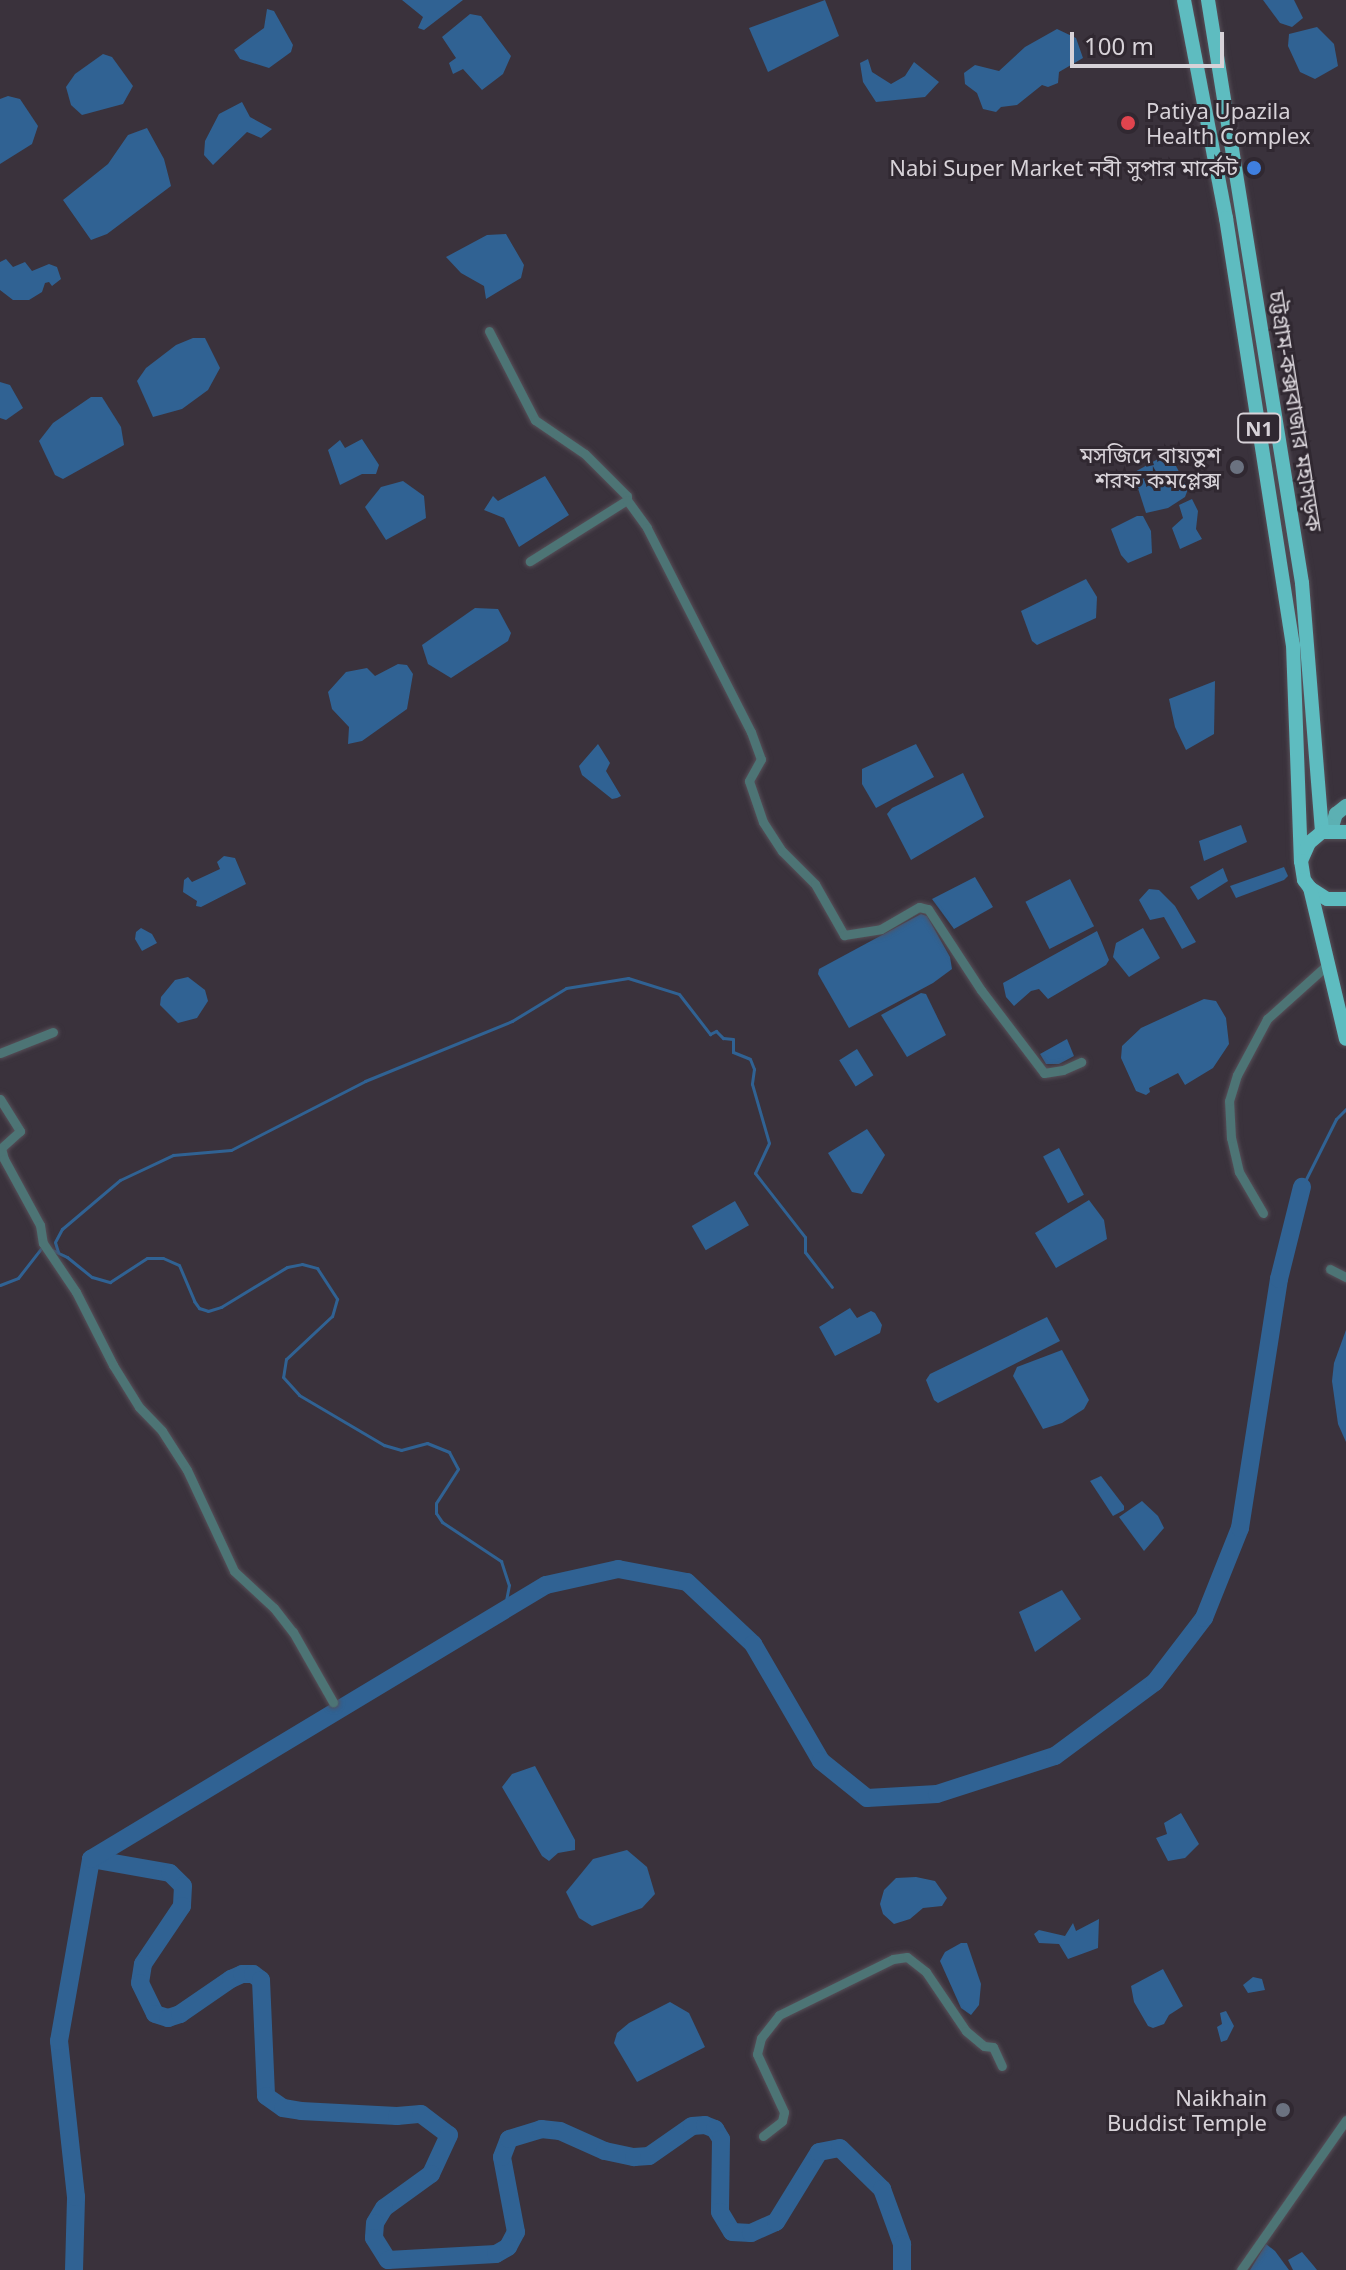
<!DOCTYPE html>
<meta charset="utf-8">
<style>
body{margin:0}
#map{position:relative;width:1346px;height:2270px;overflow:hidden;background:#3a323c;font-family:"Noto Sans","Noto Sans Bengali",sans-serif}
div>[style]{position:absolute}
.water>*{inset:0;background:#306293;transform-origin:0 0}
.stream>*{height:3px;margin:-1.5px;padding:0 1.5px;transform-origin:1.5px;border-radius:1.5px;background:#306293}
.river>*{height:18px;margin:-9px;padding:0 9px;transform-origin:9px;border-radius:9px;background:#306293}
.roads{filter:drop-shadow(0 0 2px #564f58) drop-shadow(0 0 2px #564f58)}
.minor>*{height:9px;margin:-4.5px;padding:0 4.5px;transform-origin:4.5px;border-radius:4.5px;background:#4d7475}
.primary>*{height:14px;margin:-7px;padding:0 7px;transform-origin:7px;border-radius:7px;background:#5cb0b3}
.trunk>*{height:14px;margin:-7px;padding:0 7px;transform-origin:7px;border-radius:7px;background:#5ebcc0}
.dots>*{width:22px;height:22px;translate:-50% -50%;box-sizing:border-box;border:4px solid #302831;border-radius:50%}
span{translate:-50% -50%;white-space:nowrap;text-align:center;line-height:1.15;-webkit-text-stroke:6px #302831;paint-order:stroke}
.shield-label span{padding:2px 6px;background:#302831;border:2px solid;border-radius:6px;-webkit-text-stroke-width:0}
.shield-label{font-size:20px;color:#d7d2d8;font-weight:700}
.poi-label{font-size:22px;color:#d7d2d8}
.left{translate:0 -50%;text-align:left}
.right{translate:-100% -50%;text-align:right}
.street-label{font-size:22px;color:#d7d2d8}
.scale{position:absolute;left:1070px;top:32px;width:154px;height:36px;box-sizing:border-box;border:4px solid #d7d2d8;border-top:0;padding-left:10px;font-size:24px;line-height:28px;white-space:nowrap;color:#d7d2d8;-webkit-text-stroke:6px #302831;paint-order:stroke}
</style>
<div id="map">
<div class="water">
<div style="clip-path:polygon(402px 0,463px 0,424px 30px,418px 28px,423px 17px)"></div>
<div style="clip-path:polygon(825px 0,839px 36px,768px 72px,749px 28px)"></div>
<div style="clip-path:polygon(1263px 0,1294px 0,1303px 18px,1292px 27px,1280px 23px)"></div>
<div style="clip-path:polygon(267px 9px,274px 11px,293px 45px,291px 52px,269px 68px,240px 59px,234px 50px,264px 28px)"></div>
<div style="clip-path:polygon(470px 14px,481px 16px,511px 56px,503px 74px,482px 90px,463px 69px,453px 74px,449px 63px,456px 58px,442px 37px)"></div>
<div style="clip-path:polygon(1317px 27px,1334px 44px,1338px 66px,1315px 79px,1300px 72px,1288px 46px,1289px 34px)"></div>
<div style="clip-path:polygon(1057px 29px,1076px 38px,1083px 58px,1059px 72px,1058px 83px,1048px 87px,1042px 85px,1017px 105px,1001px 107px,996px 112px,983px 109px,977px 93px,965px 84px,964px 73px,975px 65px,999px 71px,1025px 47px)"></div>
<div style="clip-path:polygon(103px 54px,112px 57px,133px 86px,123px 104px,82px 115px,71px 105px,66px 87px,75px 74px)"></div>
<div style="clip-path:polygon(868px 59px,872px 72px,891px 84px,905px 76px,914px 62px,939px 82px,925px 97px,876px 102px,863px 82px,860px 63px)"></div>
<div style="clip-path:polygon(8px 96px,20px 99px,38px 126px,32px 144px,0 164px,0 99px)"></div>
<div style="clip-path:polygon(242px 102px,250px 117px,272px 129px,261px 138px,247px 132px,213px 165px,204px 155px,205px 141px,219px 114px)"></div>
<div style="clip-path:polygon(147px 128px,164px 159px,171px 186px,107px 234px,91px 240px,63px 200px,108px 164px,128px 135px)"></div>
<div style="clip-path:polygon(506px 234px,524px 265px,521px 278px,486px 299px,484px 286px,461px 273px,446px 257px,487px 235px)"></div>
<div style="clip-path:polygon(6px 259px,13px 267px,25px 262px,32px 271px,49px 264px,57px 267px,61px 279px,52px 286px,49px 282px,45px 283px,42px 292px,29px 300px,13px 300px,0 290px,0 262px)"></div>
<div style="clip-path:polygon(193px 338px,205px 338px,220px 368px,208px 390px,182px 409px,153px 417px,137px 381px,146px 368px,176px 345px)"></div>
<div style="clip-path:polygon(0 382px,10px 385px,23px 408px,6px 420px,0 418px)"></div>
<div style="clip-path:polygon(91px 397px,102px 397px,121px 427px,124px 445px,63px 479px,55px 475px,39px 441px,53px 423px)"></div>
<div style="clip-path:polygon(362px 439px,379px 465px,376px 474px,362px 474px,340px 485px,328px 450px,340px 440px,345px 448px)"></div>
<div style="clip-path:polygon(1165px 455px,1176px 466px,1188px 489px,1185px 497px,1168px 508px,1146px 513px,1133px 473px)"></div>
<div style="clip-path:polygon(545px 476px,569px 515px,519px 547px,504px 518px,484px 510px,493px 496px,498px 501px)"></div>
<div style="clip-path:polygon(403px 481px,424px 496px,426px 518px,386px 540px,365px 507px,381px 487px)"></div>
<div style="clip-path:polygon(1192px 499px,1198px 511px,1196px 529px,1202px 539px,1180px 549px,1172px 528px,1183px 518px,1179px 505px)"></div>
<div style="clip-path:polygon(1137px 516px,1143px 516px,1151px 531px,1152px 553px,1128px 563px,1121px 555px,1111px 529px)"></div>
<div style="clip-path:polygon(1086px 579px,1097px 597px,1096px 618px,1037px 645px,1032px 641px,1021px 611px)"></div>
<div style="clip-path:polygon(475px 608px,498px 609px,511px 633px,508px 641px,451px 678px,428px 664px,422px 645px)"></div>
<div style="clip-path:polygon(398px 664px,407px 665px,413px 674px,407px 709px,362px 741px,348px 744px,349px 727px,332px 709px,328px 692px,346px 672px,367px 668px,375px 676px)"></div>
<div style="clip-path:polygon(1215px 681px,1214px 734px,1186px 750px,1175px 727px,1169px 699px)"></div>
<div style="clip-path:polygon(598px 744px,610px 763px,606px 771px,621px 796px,617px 798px,612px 799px,582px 775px,579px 766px)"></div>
<div style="clip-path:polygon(916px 744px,934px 777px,876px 808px,862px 784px,862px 769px)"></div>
<div style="clip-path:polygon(963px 773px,984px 817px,911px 860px,887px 814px,892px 808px)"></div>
<div style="clip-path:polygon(1241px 825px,1247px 842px,1204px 861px,1199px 841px)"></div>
<div style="clip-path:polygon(224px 856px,235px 858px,246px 884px,201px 907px,196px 906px,197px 901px,183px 892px,184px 880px,188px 877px,192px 882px,220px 869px,217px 862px)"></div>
<div style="clip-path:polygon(1284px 867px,1288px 876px,1284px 880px,1236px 898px,1230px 886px)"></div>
<div style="clip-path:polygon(1223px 868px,1228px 881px,1198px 900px,1190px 887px)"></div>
<div style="clip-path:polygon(975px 877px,993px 907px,954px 929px,932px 899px)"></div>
<div style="left:1070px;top:879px;width:53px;height:50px;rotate:63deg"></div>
<div style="clip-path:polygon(1149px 889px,1159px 890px,1175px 906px,1196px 942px,1182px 949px,1164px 917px,1150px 920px,1139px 900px)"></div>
<div style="clip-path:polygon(921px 914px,927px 916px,950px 957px,952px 969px,933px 983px,849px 1028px,818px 974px,819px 969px)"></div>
<div style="clip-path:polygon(141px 928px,152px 934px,157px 943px,142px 951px,135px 939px,136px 932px)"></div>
<div style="clip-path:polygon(1143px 928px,1160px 958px,1129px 977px,1113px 957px,1116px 943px)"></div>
<div style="clip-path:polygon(1097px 931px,1109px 960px,1106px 965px,1048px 999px,1039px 989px,1031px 991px,1014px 1006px,1006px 997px,1003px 983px)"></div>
<div style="clip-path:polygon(188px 977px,205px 990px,208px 1001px,197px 1018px,178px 1023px,160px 1005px,161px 997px,175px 980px)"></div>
<div style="clip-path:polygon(921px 993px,926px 994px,946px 1035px,907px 1057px,881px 1015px)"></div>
<div style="clip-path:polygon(1204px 999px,1216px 1001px,1226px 1018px,1229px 1044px,1213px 1068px,1185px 1085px,1178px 1073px,1149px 1088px,1150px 1092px,1146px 1095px,1136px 1091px,1121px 1058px,1122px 1046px,1141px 1028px)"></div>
<div style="clip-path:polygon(1067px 1039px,1074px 1056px,1059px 1064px,1046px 1064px,1040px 1054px)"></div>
<div style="left:857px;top:1049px;width:31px;height:21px;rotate:58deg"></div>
<div style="clip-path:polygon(867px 1129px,885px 1155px,862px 1194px,852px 1192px,828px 1153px)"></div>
<div style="left:1059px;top:1148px;width:53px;height:18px;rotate:62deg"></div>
<div style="clip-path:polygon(1089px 1200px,1104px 1220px,1107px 1239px,1056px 1268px,1035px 1233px)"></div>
<div style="left:735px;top:1201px;width:28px;height:50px;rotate:60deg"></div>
<div style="clip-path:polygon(850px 1308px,857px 1318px,871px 1311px,875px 1313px,882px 1325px,880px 1333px,835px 1356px,819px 1327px)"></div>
<div style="clip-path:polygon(1047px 1317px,1060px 1341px,938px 1403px,934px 1400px,926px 1380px,930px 1374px)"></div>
<div style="clip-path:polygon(1346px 1330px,1346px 1442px,1338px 1424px,1332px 1381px,1334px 1363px)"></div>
<div style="clip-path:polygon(1062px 1350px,1089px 1400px,1084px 1409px,1062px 1423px,1043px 1429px,1013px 1376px,1017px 1367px)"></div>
<div style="clip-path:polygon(1101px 1476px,1124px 1506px,1124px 1510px,1113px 1516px,1090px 1481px)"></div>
<div style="clip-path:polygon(1142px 1501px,1158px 1516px,1164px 1528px,1144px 1551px,1119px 1517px)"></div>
<div style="clip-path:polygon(1062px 1590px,1081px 1619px,1035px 1652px,1019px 1612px)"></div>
<div style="clip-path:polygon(535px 1766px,575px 1840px,575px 1850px,558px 1853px,549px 1861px,542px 1856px,502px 1787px,512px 1774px)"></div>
<div style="clip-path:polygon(1181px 1813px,1199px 1844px,1185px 1858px,1168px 1861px,1156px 1838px,1167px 1834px,1164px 1823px)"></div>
<div style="clip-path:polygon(627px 1850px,647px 1867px,655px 1894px,642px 1908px,592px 1926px,579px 1918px,566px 1892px,593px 1859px)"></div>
<div style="clip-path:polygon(916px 1877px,935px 1881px,947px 1898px,942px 1906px,923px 1908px,910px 1919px,894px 1924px,883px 1914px,880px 1904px,884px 1890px,896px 1878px)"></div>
<div style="clip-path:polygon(1099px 1919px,1098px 1948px,1068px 1959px,1059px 1944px,1039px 1943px,1034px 1934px,1039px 1930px,1065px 1936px,1073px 1923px,1076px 1931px)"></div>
<div style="clip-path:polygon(961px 1943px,967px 1943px,981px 1984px,979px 2005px,971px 2015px,961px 2008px,940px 1961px,945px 1952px)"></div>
<div style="clip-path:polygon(1163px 1969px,1183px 2006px,1169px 2015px,1164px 2024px,1153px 2028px,1148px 2026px,1134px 2002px,1131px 1986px)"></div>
<div style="clip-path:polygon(1253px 1977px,1262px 1979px,1265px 1990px,1248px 1993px,1243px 1985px)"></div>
<div style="clip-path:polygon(670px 2002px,689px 2013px,705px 2047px,637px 2082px,614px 2043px,617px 2033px,629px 2023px)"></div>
<div style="clip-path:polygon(1226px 2011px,1234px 2026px,1227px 2040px,1221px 2042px,1217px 2027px,1222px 2024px,1220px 2013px)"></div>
<div style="clip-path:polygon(1266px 2244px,1275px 2251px,1289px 2270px,1250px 2270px)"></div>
<div style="clip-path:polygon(1302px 2252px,1313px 2265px,1317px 2270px,1293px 2270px,1288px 2260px)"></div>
</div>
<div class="stream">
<div style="left:1302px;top:1187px;width:76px;rotate:-63.4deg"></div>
<div style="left:1336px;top:1119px;width:14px;rotate:-45deg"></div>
<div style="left:50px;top:1249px;width:19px;rotate:25deg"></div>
<div style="left:67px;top:1257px;width:32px;rotate:39deg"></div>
<div style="left:92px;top:1277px;width:19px;rotate:16deg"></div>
<div style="left:110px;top:1282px;width:44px;rotate:-33deg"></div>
<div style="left:147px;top:1258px;width:16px"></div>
<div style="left:163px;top:1258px;width:17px;rotate:24deg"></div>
<div style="left:179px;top:1265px;width:39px;rotate:67deg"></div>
<div style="left:194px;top:1301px;width:9px;rotate:54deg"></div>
<div style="left:199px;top:1308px;width:9px;rotate:18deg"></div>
<div style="left:208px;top:1311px;width:14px;rotate:-17deg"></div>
<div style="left:221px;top:1307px;width:77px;rotate:-31.2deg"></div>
<div style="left:287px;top:1267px;width:15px;rotate:-11deg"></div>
<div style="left:302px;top:1264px;width:16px;rotate:15deg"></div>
<div style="left:317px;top:1268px;width:37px;rotate:57deg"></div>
<div style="left:337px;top:1299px;width:18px;rotate:106deg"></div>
<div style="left:332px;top:1316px;width:63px;rotate:136.9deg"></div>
<div style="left:286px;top:1359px;width:18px;rotate:99deg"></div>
<div style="left:283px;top:1377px;width:24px;rotate:48deg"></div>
<div style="left:299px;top:1395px;width:99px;rotate:30.5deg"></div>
<div style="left:384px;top:1445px;width:18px;rotate:16deg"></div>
<div style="left:401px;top:1450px;width:27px;rotate:-15deg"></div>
<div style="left:427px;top:1443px;width:24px;rotate:22deg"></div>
<div style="left:449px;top:1452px;width:19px;rotate:62deg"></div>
<div style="left:458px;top:1469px;width:40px;rotate:122.9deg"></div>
<div style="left:436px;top:1503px;width:10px;rotate:90deg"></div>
<div style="left:436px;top:1513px;width:11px;rotate:56deg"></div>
<div style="left:442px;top:1522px;width:71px;rotate:33.5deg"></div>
<div style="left:501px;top:1561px;width:25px;rotate:72deg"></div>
<div style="left:509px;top:1585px;width:25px;rotate:101deg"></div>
<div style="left:58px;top:1252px;width:10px;rotate:-107deg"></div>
<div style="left:55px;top:1242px;width:15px;rotate:-62deg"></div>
<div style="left:62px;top:1229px;width:76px;rotate:-40.2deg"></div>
<div style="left:120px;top:1180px;width:59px;rotate:-25.3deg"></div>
<div style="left:173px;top:1155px;width:58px;rotate:-4.9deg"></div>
<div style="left:231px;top:1150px;width:151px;rotate:-27.2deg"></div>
<div style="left:365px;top:1081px;width:159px;rotate:-22.2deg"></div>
<div style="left:512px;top:1021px;width:63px;rotate:-31.4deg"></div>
<div style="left:566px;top:988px;width:63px;rotate:-9.2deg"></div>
<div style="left:628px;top:978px;width:53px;rotate:17.4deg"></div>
<div style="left:679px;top:994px;width:51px;rotate:52.2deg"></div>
<div style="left:710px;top:1034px;width:7px;rotate:-27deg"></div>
<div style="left:716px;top:1031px;width:10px;rotate:45deg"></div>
<div style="left:723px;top:1038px;width:10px;rotate:6deg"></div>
<div style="left:733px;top:1039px;width:13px;rotate:90deg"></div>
<div style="left:733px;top:1052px;width:18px;rotate:22deg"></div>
<div style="left:750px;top:1059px;width:11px;rotate:68deg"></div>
<div style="left:754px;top:1069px;width:15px;rotate:98deg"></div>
<div style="left:752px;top:1084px;width:61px;rotate:73.9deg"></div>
<div style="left:769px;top:1143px;width:33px;rotate:115deg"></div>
<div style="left:755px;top:1173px;width:81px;rotate:52deg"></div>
<div style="left:805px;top:1237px;width:15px;rotate:90deg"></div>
<div style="left:805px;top:1252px;width:44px;rotate:52.4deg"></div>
<div style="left:0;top:1285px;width:19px;rotate:-21deg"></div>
<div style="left:18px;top:1278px;width:41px;rotate:-52deg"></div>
</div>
<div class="river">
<div style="left:91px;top:1859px;width:80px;rotate:10deg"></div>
<div style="left:170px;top:1873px;width:18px;rotate:45deg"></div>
<div style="left:183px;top:1886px;width:20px;rotate:93deg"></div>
<div style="left:182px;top:1906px;width:70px;rotate:123.9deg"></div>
<div style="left:143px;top:1964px;width:19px;rotate:99deg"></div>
<div style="left:140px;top:1983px;width:34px;rotate:64deg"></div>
<div style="left:155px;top:2014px;width:14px;rotate:17deg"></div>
<div style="left:168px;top:2018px;width:13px;rotate:-18deg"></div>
<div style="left:180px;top:2014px;width:62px;rotate:-34.5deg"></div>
<div style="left:231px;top:1979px;width:12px;rotate:-24deg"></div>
<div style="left:242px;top:1974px;width:11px"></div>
<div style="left:253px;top:1974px;width:10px;rotate:37deg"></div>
<div style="left:261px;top:1980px;width:116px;rotate:87.5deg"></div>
<div style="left:266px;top:2096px;width:21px;rotate:35deg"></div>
<div style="left:283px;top:2108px;width:18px;rotate:9deg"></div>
<div style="left:301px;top:2111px;width:96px;rotate:3deg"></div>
<div style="left:397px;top:2116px;width:24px;rotate:-5deg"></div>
<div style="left:421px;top:2114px;width:35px;rotate:37deg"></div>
<div style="left:449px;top:2135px;width:43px;rotate:114.8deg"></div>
<div style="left:431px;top:2174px;width:58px;rotate:144.1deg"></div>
<div style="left:384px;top:2208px;width:17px;rotate:121deg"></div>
<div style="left:375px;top:2223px;width:15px;rotate:94deg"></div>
<div style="left:374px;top:2238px;width:26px;rotate:58deg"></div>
<div style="left:388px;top:2260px;width:108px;rotate:-3.2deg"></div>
<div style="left:496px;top:2254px;width:14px;rotate:-30deg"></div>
<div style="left:508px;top:2247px;width:17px;rotate:-62deg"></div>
<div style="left:516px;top:2232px;width:76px;rotate:-100.6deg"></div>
<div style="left:502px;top:2157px;width:19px;rotate:-69deg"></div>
<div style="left:509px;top:2139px;width:34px;rotate:-17deg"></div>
<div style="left:541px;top:2129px;width:19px;rotate:6deg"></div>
<div style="left:560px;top:2131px;width:49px;rotate:24deg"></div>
<div style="left:605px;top:2151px;width:30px;rotate:12deg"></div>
<div style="left:634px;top:2157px;width:15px;rotate:-4deg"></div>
<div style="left:649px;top:2156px;width:52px;rotate:-34.9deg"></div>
<div style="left:692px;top:2126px;width:13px;rotate:-4deg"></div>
<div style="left:705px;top:2125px;width:11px;rotate:22deg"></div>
<div style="left:715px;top:2129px;width:12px;rotate:59deg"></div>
<div style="left:721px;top:2139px;width:73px;rotate:90.8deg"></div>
<div style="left:720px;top:2212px;width:23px;rotate:59deg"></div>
<div style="left:732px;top:2232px;width:19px;rotate:3deg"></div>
<div style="left:751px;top:2233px;width:27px;rotate:-24deg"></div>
<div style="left:776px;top:2222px;width:82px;rotate:-58.4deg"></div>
<div style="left:819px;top:2152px;width:21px;rotate:-11deg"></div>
<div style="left:840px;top:2148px;width:59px;rotate:44.3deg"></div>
<div style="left:882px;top:2189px;width:59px;rotate:70deg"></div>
<div style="left:902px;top:2244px;width:26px;rotate:90deg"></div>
<div style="left:74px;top:2270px;width:73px;rotate:-88.4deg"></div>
<div style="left:76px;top:2197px;width:157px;rotate:-96.2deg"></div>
<div style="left:59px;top:2041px;width:185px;rotate:-80deg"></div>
<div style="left:91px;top:1859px;width:531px;rotate:-31.06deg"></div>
<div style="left:546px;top:1585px;width:74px;rotate:-12.5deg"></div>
<div style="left:618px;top:1569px;width:70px;rotate:10.7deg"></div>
<div style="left:687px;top:1582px;width:91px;rotate:43.2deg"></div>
<div style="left:753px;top:1644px;width:135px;rotate:59.8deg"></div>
<div style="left:821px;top:1761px;width:59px;rotate:38.8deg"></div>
<div style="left:867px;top:1798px;width:70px;rotate:-3.3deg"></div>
<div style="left:937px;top:1794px;width:124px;rotate:-17.9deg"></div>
<div style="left:1055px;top:1756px;width:124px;rotate:-36.5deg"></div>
<div style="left:1155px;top:1682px;width:81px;rotate:-52.6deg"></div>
<div style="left:1204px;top:1618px;width:97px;rotate:-68.2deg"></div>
<div style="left:1240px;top:1528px;width:252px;rotate:-81.1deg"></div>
<div style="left:1279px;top:1279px;width:95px;rotate:-76deg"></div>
</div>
<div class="roads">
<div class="minor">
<div style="left:489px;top:331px;width:100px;rotate:62.7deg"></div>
<div style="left:535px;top:420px;width:60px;rotate:34.2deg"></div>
<div style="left:585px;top:454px;width:59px;rotate:45deg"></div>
<div style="left:627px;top:496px;width:4px;rotate:90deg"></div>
<div style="left:627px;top:500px;width:115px;rotate:147.8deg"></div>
<div style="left:627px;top:500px;width:34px;rotate:54deg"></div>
<div style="left:647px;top:528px;width:229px;rotate:63deg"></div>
<div style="left:751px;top:732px;width:29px;rotate:70deg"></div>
<div style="left:761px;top:759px;width:25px;rotate:119deg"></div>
<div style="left:749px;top:781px;width:43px;rotate:71.1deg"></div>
<div style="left:763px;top:822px;width:35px;rotate:57deg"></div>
<div style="left:782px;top:851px;width:47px;rotate:45deg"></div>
<div style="left:815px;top:884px;width:59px;rotate:60.4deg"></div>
<div style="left:844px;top:935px;width:37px;rotate:-9deg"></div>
<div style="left:881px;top:929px;width:44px;rotate:-30.1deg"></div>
<div style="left:919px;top:907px;width:9px;rotate:13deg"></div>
<div style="left:928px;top:909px;width:97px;rotate:56.8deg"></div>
<div style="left:981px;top:990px;width:104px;rotate:52.8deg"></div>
<div style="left:1044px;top:1073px;width:19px;rotate:-9deg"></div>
<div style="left:1063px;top:1070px;width:20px;rotate:-24deg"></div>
<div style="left:0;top:1053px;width:57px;rotate:-21.6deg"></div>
<div style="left:0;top:1099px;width:38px;rotate:58deg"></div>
<div style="left:20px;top:1131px;width:25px;rotate:138deg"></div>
<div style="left:1px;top:1148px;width:11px;rotate:75deg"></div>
<div style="left:4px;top:1159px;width:75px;rotate:61.4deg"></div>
<div style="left:40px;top:1225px;width:18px;rotate:81deg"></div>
<div style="left:43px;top:1243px;width:59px;rotate:56deg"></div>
<div style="left:76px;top:1292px;width:82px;rotate:63.1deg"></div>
<div style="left:113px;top:1365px;width:49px;rotate:58.2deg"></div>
<div style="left:139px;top:1407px;width:33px;rotate:46deg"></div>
<div style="left:162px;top:1431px;width:46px;rotate:57.3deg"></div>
<div style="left:187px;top:1470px;width:111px;rotate:65deg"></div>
<div style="left:234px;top:1571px;width:54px;rotate:42.8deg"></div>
<div style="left:274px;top:1608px;width:31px;rotate:52deg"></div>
<div style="left:293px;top:1632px;width:81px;rotate:60.3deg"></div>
<div style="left:1263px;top:1213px;width:48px;rotate:-120.3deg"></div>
<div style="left:1239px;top:1172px;width:35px;rotate:-103deg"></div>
<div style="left:1231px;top:1138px;width:37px;rotate:-93deg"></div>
<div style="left:1229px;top:1101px;width:27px;rotate:-73deg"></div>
<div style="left:1237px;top:1075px;width:64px;rotate:-61.8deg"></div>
<div style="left:1267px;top:1019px;width:82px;rotate:-42deg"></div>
<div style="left:1330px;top:1269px;width:18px;rotate:27deg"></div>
<div style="left:763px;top:2136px;width:24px;rotate:-38deg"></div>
<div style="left:782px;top:2121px;width:9px;rotate:-77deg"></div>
<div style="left:784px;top:2112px;width:64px;rotate:-115deg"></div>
<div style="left:757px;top:2054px;width:16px;rotate:-76deg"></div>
<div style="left:761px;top:2038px;width:29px;rotate:-52deg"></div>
<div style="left:779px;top:2015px;width:127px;rotate:-26.2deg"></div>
<div style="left:893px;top:1959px;width:14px;rotate:-8deg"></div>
<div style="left:907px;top:1957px;width:24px;rotate:38deg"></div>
<div style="left:926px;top:1972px;width:71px;rotate:55.9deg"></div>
<div style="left:966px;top:2031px;width:23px;rotate:40deg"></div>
<div style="left:984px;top:2046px;width:9px;rotate:6deg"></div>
<div style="left:993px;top:2047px;width:21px;rotate:65deg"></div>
<div style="left:1241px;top:2270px;width:183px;rotate:-55deg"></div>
</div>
<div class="primary">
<div style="left:1331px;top:830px;width:17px;rotate:-73deg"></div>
<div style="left:1336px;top:814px;width:13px;rotate:-39deg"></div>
</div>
<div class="trunk">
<div style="left:1184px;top:0;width:222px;rotate:79.1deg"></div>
<div style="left:1226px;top:218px;width:432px;rotate:81.1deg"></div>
<div style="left:1293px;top:645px;width:216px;rotate:87.9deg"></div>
<div style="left:1208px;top:0;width:591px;rotate:80.84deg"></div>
<div style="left:1302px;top:583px;width:250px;rotate:85.4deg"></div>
<div style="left:1346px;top:832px;width:24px;rotate:180deg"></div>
<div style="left:1322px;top:832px;width:17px;rotate:140deg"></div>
<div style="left:1309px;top:843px;width:20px;rotate:114deg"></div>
<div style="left:1301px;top:861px;width:19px;rotate:81deg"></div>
<div style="left:1304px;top:880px;width:10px;rotate:53deg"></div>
<div style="left:1310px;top:888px;width:20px;rotate:33deg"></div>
<div style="left:1327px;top:899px;width:19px"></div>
<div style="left:1310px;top:888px;width:155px;rotate:76.6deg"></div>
</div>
</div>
<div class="dots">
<div style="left:1128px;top:123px;background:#e0444e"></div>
<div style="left:1254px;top:168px;background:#3f7fe0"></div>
<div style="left:1237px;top:467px;background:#6b7280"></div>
<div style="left:1283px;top:2110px;background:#6b7280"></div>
</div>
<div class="shield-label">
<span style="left:1259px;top:428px">N1</span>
</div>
<div class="poi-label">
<span class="left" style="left:1146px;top:123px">Patiya Upazila<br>Health Complex</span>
<span class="right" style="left:1238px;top:168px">Nabi Super Market নবী সুপার মার্কেট</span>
<span class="right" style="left:1221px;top:467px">মসজিদে বায়তুশ<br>শরফ কমপ্লেক্স</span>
<span class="right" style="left:1267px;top:2110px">Naikhain<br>Buddist Temple</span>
</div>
<div class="street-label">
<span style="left:1296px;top:411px;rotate:81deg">চট্টগ্রাম-কক্সবাজার মহাসড়ক</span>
</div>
<div class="scale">100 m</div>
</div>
